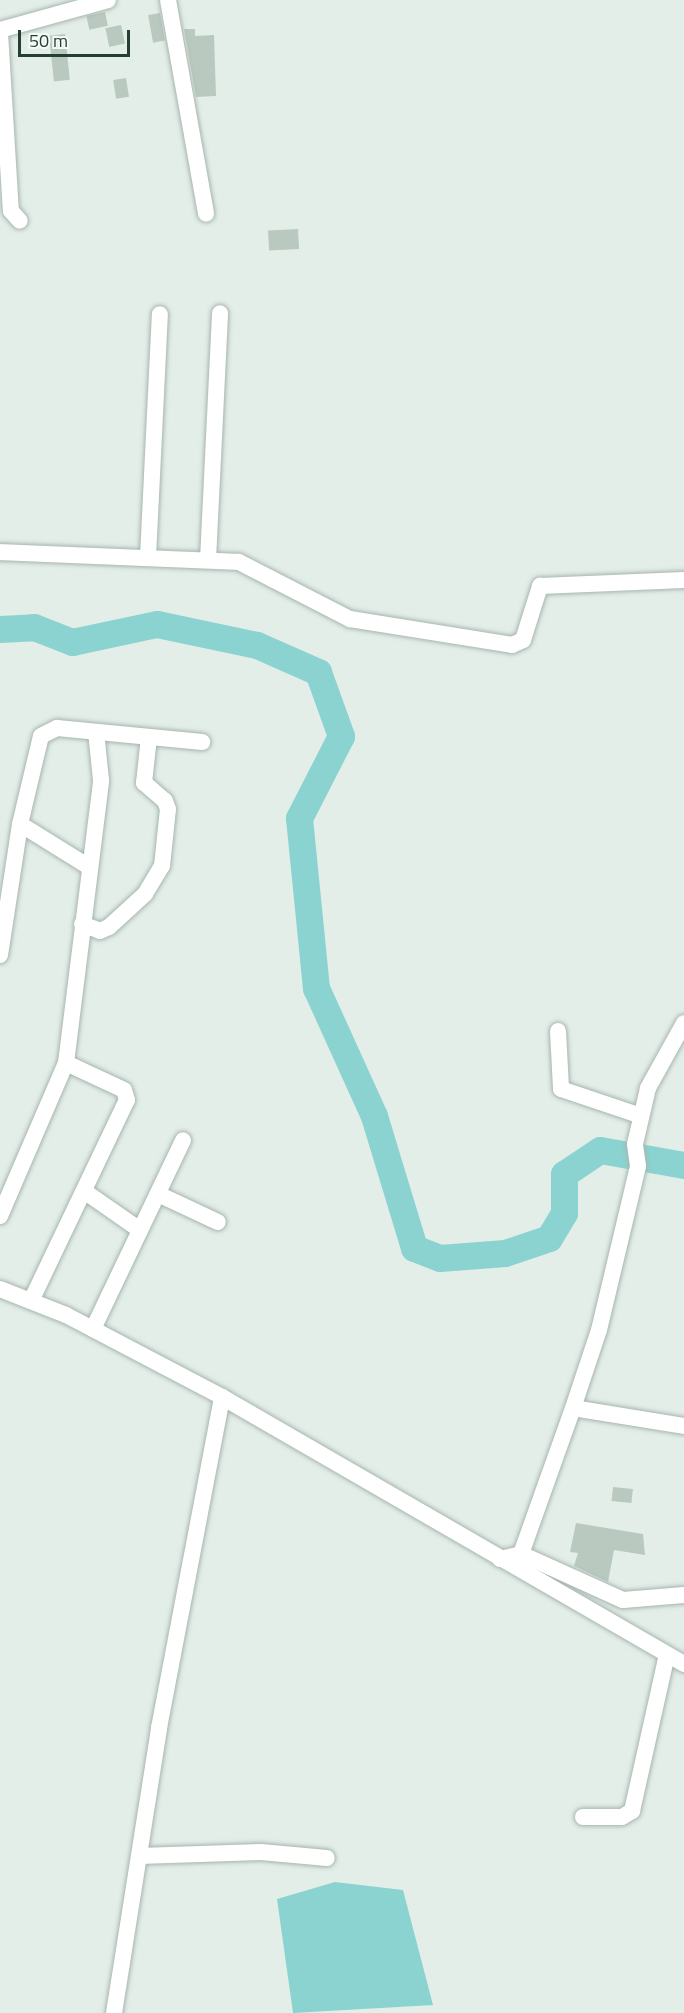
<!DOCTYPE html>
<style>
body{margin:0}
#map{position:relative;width:684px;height:2013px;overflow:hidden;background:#e4eee8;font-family:"Titillium Web",sans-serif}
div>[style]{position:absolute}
.water>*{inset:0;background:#8bd3d1}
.river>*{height:27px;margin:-13.5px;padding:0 13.5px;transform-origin:13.5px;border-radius:13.5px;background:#8bd3d1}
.building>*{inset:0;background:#b9c9c0;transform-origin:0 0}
.roads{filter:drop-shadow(0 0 2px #a6b6ae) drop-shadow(0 0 2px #a6b6ae)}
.minor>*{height:16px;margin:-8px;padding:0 8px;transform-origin:8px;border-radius:8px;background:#fff}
span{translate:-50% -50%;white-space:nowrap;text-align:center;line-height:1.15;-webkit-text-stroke:4.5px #f5faf6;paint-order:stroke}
.scale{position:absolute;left:18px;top:30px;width:112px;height:27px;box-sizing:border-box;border:3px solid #234033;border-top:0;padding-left:8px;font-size:18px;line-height:21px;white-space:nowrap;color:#234033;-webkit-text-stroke:4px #f5faf6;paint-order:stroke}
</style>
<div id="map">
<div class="water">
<div style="clip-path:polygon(335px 1882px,403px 1890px,433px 2005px,293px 2013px,277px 1899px)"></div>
</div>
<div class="river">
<div style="left:0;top:629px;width:34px;rotate:-3deg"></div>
<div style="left:34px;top:627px;width:41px;rotate:21.5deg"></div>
<div style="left:72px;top:642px;width:87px;rotate:-12deg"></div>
<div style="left:157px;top:624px;width:102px;rotate:11.9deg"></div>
<div style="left:257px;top:645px;width:67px;rotate:23.9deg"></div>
<div style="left:318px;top:672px;width:68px;rotate:70.2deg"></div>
<div style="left:341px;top:736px;width:92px;rotate:117.1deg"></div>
<div style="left:299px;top:818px;width:171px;rotate:84.3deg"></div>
<div style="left:316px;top:988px;width:141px;rotate:65.6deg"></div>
<div style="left:374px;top:1116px;width:138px;rotate:73.1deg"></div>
<div style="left:414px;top:1248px;width:28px;rotate:21deg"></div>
<div style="left:440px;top:1258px;width:65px;rotate:-4.4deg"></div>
<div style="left:505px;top:1253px;width:46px;rotate:-18.8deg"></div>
<div style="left:549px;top:1238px;width:29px;rotate:-59deg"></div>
<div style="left:564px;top:1213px;width:39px;rotate:-90deg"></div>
<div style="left:564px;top:1174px;width:43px;rotate:-33.7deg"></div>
<div style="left:600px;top:1150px;width:85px;rotate:10.1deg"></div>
</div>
<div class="building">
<div style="left:105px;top:12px;width:14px;height:19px;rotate:78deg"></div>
<div style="left:160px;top:13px;width:28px;height:12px;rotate:80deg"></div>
<div style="left:121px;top:25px;width:19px;height:16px;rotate:78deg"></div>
<div style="clip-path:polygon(184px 29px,195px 29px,195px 36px,214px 35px,216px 96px,196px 97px)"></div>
<div style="left:65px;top:34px;width:46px;height:16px;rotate:84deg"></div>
<div style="left:126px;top:78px;width:19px;height:13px;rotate:81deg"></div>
<div style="left:298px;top:229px;width:20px;height:30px;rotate:87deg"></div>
<div style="left:613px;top:1487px;width:20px;height:14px;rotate:6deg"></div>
<div style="clip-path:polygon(576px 1523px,643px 1534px,645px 1555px,614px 1550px,608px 1582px,574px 1566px,578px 1553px,570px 1552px)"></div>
</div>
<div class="roads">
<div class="minor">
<div style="left:168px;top:0;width:217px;rotate:79.9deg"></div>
<div style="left:0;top:30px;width:112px;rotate:-15.5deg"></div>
<div style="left:0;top:33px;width:178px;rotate:86.5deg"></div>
<div style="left:11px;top:211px;width:13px;rotate:48deg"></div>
<div style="left:0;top:552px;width:239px;rotate:2.4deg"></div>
<div style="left:239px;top:562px;width:125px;rotate:27.2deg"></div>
<div style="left:350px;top:619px;width:164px;rotate:9.1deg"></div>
<div style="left:512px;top:645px;width:12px;rotate:-24deg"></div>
<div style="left:523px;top:640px;width:57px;rotate:-72.5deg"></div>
<div style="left:540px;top:586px;width:144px;rotate:-2.4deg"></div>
<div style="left:148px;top:557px;width:243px;rotate:-87.2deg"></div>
<div style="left:208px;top:560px;width:247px;rotate:-87.2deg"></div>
<div style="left:20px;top:824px;width:81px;rotate:31.9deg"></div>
<div style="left:82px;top:924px;width:19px;rotate:21deg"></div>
<div style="left:100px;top:931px;width:10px;rotate:-24deg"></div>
<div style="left:109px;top:927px;width:49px;rotate:-42.5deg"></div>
<div style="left:145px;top:894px;width:33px;rotate:-59deg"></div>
<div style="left:162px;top:866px;width:57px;rotate:-84deg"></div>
<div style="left:168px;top:809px;width:9px;rotate:-111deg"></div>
<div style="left:165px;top:801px;width:28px;rotate:-139deg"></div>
<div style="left:144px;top:783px;width:46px;rotate:-83.8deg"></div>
<div style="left:0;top:955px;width:133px;rotate:-81.3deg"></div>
<div style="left:20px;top:824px;width:90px;rotate:-76.6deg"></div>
<div style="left:41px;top:736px;width:18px;rotate:-27deg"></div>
<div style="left:57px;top:728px;width:146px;rotate:5.5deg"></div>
<div style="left:558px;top:1031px;width:58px;rotate:87deg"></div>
<div style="left:561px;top:1089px;width:84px;rotate:18.6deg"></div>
<div style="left:84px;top:1191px;width:68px;rotate:34.9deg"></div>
<div style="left:158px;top:1194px;width:66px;rotate:25deg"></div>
<div style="left:0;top:1216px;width:167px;rotate:-66.7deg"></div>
<div style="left:66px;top:1063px;width:285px;rotate:-82.9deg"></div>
<div style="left:101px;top:780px;width:48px;rotate:-95.9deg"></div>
<div style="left:0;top:1289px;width:71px;rotate:21.5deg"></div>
<div style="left:66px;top:1315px;width:176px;rotate:27.7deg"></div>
<div style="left:222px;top:1397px;width:534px;rotate:30.02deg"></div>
<div style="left:31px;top:1301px;width:223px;rotate:-64.5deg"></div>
<div style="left:127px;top:1100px;width:10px;rotate:-107deg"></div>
<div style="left:124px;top:1090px;width:64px;rotate:-155deg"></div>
<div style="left:93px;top:1329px;width:209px;rotate:-64.5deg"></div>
<div style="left:573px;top:1408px;width:112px;rotate:9.2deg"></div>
<div style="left:521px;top:1554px;width:112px;rotate:24.3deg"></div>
<div style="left:623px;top:1600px;width:61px;rotate:-4.7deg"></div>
<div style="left:500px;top:1559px;width:22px;rotate:-13deg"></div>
<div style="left:521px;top:1554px;width:155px;rotate:-70.4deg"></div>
<div style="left:573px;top:1408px;width:82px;rotate:-71.6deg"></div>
<div style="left:599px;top:1330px;width:169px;rotate:-76.6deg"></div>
<div style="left:638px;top:1166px;width:22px;rotate:-98deg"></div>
<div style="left:635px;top:1144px;width:57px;rotate:-76.9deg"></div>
<div style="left:648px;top:1088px;width:74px;rotate:-61deg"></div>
<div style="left:583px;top:1817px;width:39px"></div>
<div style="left:622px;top:1817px;width:12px;rotate:-31deg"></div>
<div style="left:632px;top:1811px;width:160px;rotate:-77.4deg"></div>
<div style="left:139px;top:1856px;width:122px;rotate:-1.9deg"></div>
<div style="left:261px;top:1852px;width:66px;rotate:5.2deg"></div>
<div style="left:114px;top:2013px;width:289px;rotate:-81deg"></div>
<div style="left:159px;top:1728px;width:337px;rotate:-79.2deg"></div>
</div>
</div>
<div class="scale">50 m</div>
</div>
